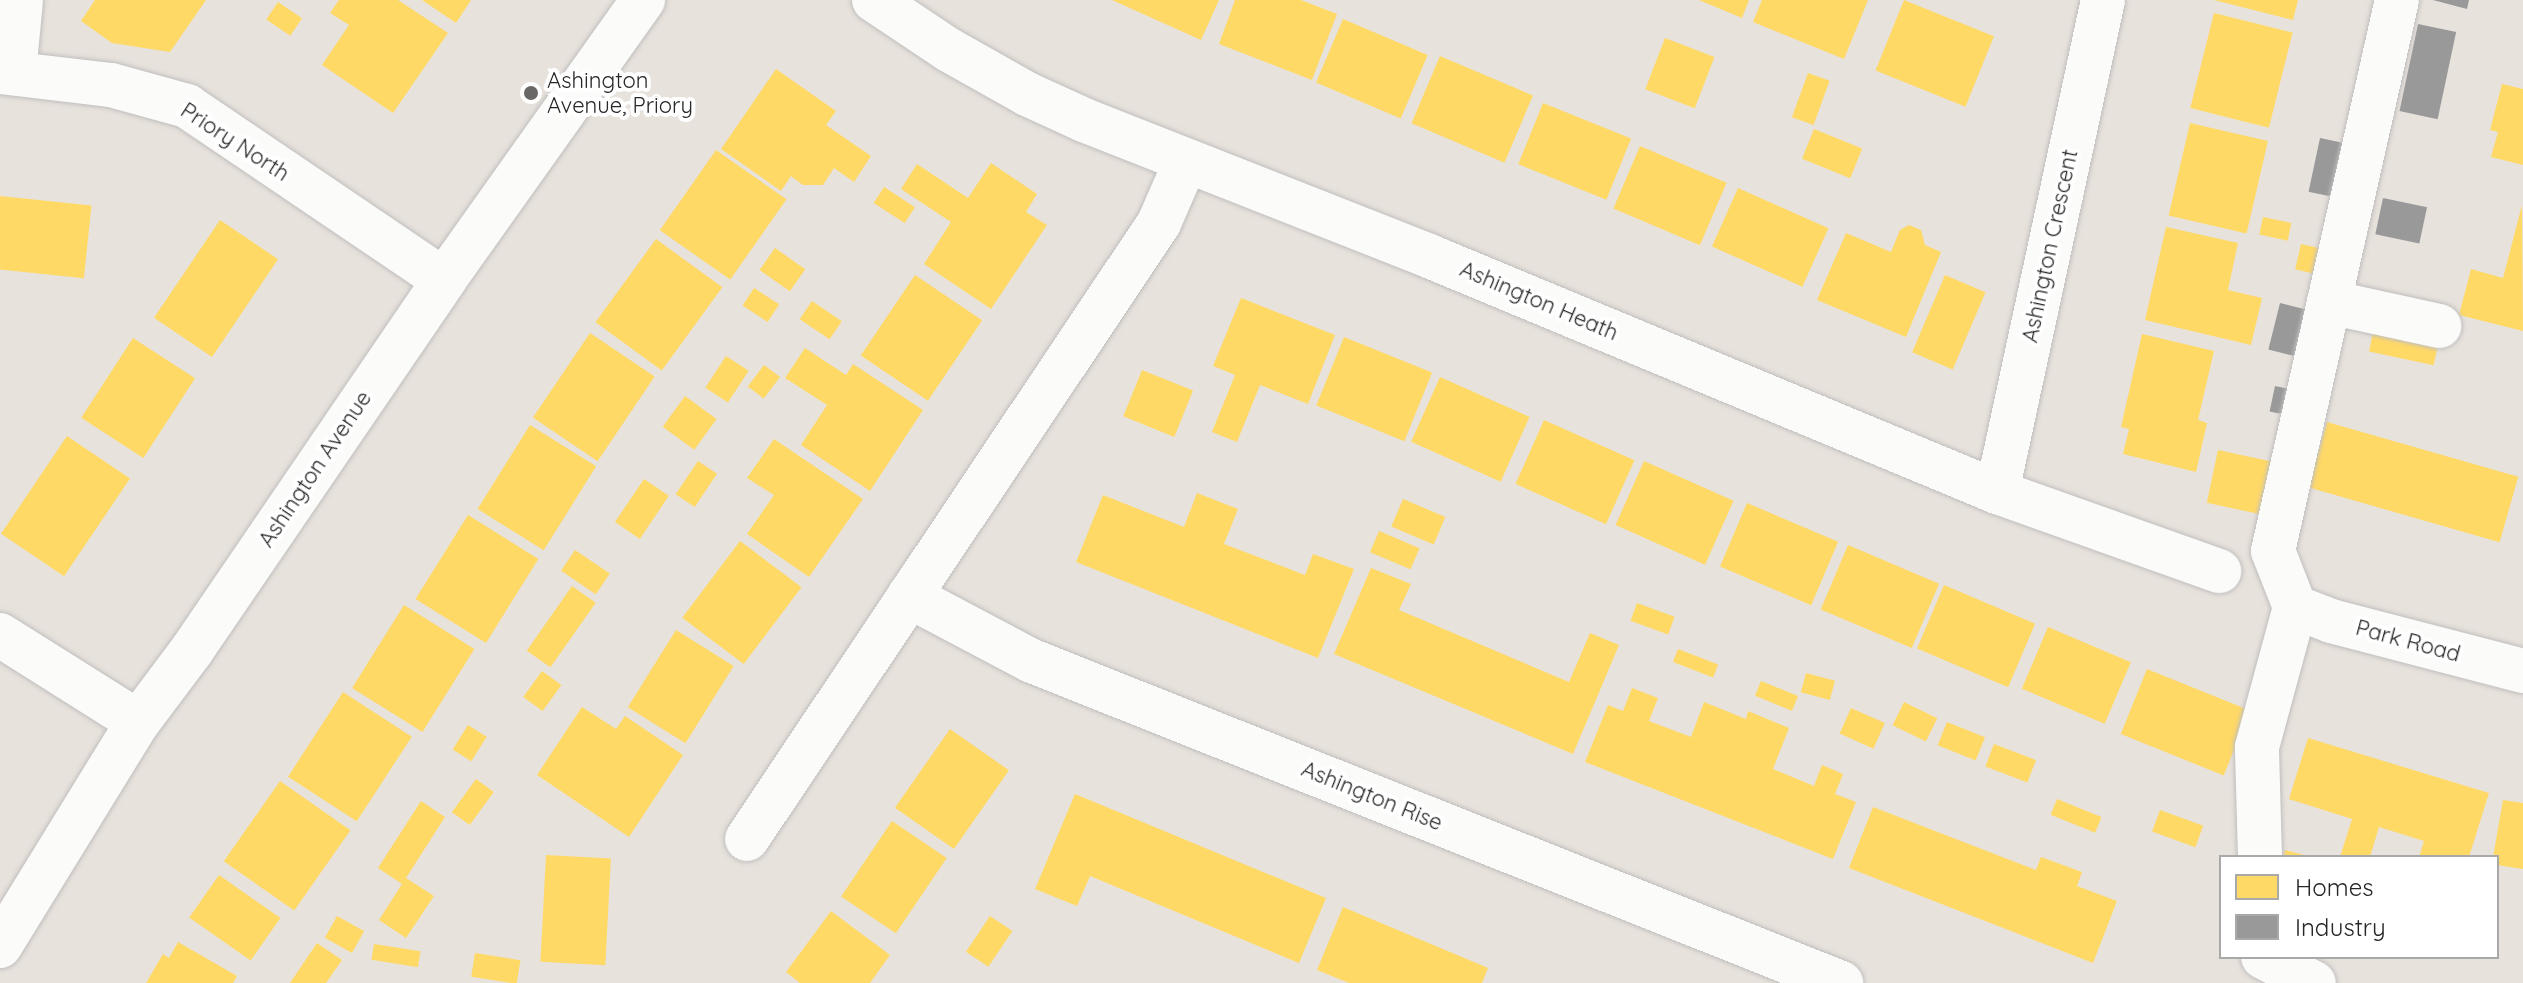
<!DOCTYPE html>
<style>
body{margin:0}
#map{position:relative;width:2523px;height:983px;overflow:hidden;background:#e7e2dc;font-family:Quicksand,sans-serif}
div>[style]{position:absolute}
.homes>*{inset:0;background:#ffd966;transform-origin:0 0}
.industry>*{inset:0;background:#999;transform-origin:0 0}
.roads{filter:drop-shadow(0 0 2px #c0bebe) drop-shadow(0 0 2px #c0bebe)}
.minor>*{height:44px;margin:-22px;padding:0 22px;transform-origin:22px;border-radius:22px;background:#fbfbfa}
.dots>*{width:22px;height:22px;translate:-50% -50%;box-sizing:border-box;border:4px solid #fff;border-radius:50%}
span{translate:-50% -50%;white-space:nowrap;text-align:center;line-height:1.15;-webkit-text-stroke:8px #fff;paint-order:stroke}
.poi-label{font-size:22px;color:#272727}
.left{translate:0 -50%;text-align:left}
.street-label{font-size:22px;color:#272727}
.legend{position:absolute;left:2219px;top:855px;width:280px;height:104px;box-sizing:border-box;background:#fff;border:2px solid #a9a9a9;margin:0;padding:10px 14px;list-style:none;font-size:24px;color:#272727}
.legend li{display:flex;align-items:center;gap:16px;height:40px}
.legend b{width:40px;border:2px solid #a9a9a9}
</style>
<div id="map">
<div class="homes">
<div style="clip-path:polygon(95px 0,206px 0,170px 52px,112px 43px,81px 21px)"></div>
<div style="clip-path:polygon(339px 0,398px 0,448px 33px,393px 113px,322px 65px,349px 25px,330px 13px)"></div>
<div style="clip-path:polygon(422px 0,471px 0,456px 23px)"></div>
<div style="clip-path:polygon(1112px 0,1219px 0,1201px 40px)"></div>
<div style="clip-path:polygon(1235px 0,1301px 0,1337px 14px,1312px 80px,1219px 44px)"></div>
<div style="clip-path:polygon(1699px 0,1749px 0,1742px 18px)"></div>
<div style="clip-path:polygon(1762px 0,1868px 0,1844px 59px,1753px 22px)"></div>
<div style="left:1904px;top:0;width:97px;height:76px;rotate:22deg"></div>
<div style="clip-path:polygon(2214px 0,2298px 0,2293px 20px)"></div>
<div style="left:278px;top:2px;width:29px;height:21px;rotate:34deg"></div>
<div style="left:2214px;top:13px;width:81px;height:98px;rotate:14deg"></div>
<div style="left:1343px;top:19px;width:92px;height:69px;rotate:23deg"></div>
<div style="left:1665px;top:38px;width:53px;height:55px;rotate:21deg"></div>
<div style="left:1440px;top:56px;width:101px;height:73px;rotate:23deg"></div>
<div style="clip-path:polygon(776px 69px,836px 111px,826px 125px,871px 156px,854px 182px,834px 168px,823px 185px,803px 185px,791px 176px,781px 191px,721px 149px)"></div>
<div style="left:1808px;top:73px;width:23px;height:47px;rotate:20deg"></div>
<div style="clip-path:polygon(2502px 84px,2523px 89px,2523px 165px,2491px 157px,2498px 132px,2490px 130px)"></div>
<div style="left:1543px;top:103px;width:95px;height:66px;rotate:22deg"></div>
<div style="left:2190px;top:123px;width:80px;height:95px;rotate:13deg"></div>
<div style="left:1814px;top:129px;width:52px;height:32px;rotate:22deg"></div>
<div style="left:1640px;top:146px;width:94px;height:68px;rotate:23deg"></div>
<div style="left:716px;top:150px;width:86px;height:98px;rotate:35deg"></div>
<div style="clip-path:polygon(991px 163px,1037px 194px,1026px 212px,1047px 225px,991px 309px,924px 264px,951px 222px,901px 189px,917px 164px,968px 198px)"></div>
<div style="left:884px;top:187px;width:37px;height:19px;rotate:33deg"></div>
<div style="left:1738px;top:188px;width:99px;height:64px;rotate:24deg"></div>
<div style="left:0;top:196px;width:92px;height:73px;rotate:6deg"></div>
<div style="clip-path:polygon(2522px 205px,2523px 331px,2459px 315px,2471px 269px,2503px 278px)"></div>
<div style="left:2263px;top:217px;width:29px;height:18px;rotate:12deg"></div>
<div style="left:220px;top:220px;width:70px;height:118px;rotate:34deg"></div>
<div style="clip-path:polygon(1909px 225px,1921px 230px,1925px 245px,1941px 252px,1906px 337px,1817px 300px,1846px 233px,1891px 252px,1900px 230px)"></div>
<div style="clip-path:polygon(2166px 227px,2238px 243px,2228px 290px,2262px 298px,2251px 345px,2145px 320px)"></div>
<div style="left:656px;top:239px;width:82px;height:103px;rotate:36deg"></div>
<div style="left:2301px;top:244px;width:28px;height:26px;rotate:13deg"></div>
<div style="left:775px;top:248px;width:37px;height:27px;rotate:35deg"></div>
<div style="left:915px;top:275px;width:81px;height:97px;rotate:34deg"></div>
<div style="left:1945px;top:275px;width:44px;height:84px;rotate:23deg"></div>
<div style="left:754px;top:288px;width:30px;height:21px;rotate:33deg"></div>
<div style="clip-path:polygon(1241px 298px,1335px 335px,1308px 404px,1260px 385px,1237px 442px,1212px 432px,1235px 375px,1213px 366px)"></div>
<div style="left:812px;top:301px;width:36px;height:22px;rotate:34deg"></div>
<div style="left:2374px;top:328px;width:66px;height:24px;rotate:12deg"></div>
<div style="left:590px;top:333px;width:78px;height:102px;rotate:34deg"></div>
<div style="clip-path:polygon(2142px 334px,2214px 351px,2198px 420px,2207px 423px,2196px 472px,2123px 454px,2129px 429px,2121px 427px)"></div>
<div style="left:1344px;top:337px;width:95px;height:74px;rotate:22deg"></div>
<div style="left:133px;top:338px;width:74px;height:95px;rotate:33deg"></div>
<div style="clip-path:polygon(805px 348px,846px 375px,853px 364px,923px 410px,870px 491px,801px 445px,827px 405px,785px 378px)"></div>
<div style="left:726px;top:356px;width:27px;height:38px;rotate:33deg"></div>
<div style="left:764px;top:365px;width:20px;height:27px;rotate:37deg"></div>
<div style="left:1142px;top:370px;width:55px;height:50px;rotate:22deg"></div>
<div style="left:1440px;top:377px;width:98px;height:71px;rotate:24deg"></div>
<div style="left:685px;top:396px;width:39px;height:38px;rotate:36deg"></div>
<div style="left:1544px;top:420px;width:99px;height:70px;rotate:24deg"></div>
<div style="left:2327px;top:422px;width:199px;height:68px;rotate:16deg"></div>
<div style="left:530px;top:425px;width:78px;height:99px;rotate:32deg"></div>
<div style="left:67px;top:436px;width:76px;height:118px;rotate:34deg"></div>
<div style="clip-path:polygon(774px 439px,863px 499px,809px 577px,747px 534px,774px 495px,747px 478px)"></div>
<div style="left:2218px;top:450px;width:56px;height:54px;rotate:12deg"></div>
<div style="left:698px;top:461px;width:23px;height:40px;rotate:34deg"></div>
<div style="left:1644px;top:461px;width:98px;height:70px;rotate:24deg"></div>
<div style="left:644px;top:479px;width:30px;height:52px;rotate:34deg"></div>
<div style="clip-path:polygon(1197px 493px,1238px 509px,1224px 544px,1305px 575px,1313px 554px,1354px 569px,1318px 658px,1076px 562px,1103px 495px,1184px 527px)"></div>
<div style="left:1403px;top:499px;width:46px;height:30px;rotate:23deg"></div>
<div style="left:1747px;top:503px;width:99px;height:69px;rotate:23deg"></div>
<div style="left:468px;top:515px;width:83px;height:99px;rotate:32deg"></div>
<div style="left:1379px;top:531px;width:44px;height:23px;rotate:23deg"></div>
<div style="left:740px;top:541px;width:77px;height:96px;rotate:37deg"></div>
<div style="left:1848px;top:545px;width:99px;height:70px;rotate:23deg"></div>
<div style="left:575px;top:550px;width:42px;height:25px;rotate:34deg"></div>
<div style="clip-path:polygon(1371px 568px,1411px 584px,1399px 610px,1569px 682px,1590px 633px,1619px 645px,1573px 754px,1334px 654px)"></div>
<div style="left:1944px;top:585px;width:99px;height:69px;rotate:23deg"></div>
<div style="left:572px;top:586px;width:29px;height:79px;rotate:35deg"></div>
<div style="left:1637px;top:603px;width:40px;height:19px;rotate:20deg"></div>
<div style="left:404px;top:605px;width:83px;height:98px;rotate:32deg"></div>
<div style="left:2048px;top:627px;width:90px;height:67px;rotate:23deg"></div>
<div style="left:676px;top:630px;width:68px;height:91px;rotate:32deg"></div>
<div style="left:1678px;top:649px;width:43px;height:14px;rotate:21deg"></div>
<div style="left:2147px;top:669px;width:111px;height:70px;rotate:22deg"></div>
<div style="left:542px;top:671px;width:24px;height:32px;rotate:36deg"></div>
<div style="left:1806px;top:673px;width:30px;height:20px;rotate:15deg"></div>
<div style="left:1761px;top:681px;width:40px;height:16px;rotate:22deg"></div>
<div style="clip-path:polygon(1632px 688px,1658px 698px,1649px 721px,1691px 737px,1704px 702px,1746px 719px,1748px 711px,1789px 728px,1773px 769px,1814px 786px,1822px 765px,1843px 774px,1835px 794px,1856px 802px,1833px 859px,1585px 762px,1608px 705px,1623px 711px)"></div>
<div style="left:343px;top:692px;width:82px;height:101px;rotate:33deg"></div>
<div style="left:1904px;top:702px;width:37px;height:26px;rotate:26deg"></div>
<div style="clip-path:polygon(582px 707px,616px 729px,625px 716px,683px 755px,629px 837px,537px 775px)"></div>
<div style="left:1851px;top:708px;width:37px;height:28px;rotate:24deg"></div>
<div style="left:1947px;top:722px;width:41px;height:25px;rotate:22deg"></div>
<div style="left:468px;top:725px;width:22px;height:29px;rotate:32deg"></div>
<div style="left:950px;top:729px;width:72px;height:96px;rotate:35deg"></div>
<div style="clip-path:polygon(2308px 738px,2489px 793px,2469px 857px,2419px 857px,2424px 841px,2379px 827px,2370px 857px,2340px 857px,2352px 819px,2289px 799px)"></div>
<div style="left:1994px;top:744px;width:45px;height:24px;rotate:21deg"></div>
<div style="left:476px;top:779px;width:22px;height:41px;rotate:36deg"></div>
<div style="left:280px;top:781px;width:86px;height:98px;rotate:35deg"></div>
<div style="clip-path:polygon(1075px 794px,1326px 898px,1299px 963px,1090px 876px,1077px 906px,1035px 889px)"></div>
<div style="left:2057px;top:799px;width:48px;height:17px;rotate:22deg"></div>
<div style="clip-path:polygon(2503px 800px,2523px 803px,2523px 869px,2497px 865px,2497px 857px,2493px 857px)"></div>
<div style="clip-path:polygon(421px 801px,445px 817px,406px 878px,434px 896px,406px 938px,379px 920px,402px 884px,378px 868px)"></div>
<div style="clip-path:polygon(1873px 807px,2036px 870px,2041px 857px,2082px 872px,2077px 886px,2117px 901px,2093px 963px,1849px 868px)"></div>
<div style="left:2160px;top:810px;width:46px;height:23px;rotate:20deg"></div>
<div style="left:892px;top:821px;width:66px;height:91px;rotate:34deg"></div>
<div style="clip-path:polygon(2285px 850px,2308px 856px,2308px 857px,2283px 857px)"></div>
<div style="left:546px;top:855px;width:65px;height:107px;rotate:3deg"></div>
<div style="left:219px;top:875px;width:75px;height:52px;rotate:35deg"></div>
<div style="clip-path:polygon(1343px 907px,1488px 968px,1482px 983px,1349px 983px,1317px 970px)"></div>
<div style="clip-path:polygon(831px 911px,890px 955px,870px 983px,800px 983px,786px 972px)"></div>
<div style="left:337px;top:916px;width:31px;height:25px;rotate:29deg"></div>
<div style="left:990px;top:916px;width:27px;height:43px;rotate:34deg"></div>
<div style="clip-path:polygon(178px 942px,237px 976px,233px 983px,146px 983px,163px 954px,169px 958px)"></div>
<div style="clip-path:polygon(317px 943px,342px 960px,326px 983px,290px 983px)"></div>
<div style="left:374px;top:944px;width:47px;height:16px;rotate:9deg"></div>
<div style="left:475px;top:953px;width:46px;height:24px;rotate:9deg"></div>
</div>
<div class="industry">
<div style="clip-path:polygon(2433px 0,2469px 0,2467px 9px)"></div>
<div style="left:2418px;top:24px;width:39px;height:89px;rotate:12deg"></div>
<div style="left:2320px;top:138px;width:35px;height:55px;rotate:12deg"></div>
<div style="left:2383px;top:198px;width:45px;height:37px;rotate:12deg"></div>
<div style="left:2280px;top:303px;width:40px;height:48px;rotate:14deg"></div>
<div style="left:2275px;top:386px;width:25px;height:26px;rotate:12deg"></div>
</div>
<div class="roads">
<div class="minor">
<div style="left:874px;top:0;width:90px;rotate:33.7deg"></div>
<div style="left:949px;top:50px;width:90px;rotate:29.4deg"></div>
<div style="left:1027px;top:94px;width:63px;rotate:24.5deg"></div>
<div style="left:1084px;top:120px;width:371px;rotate:21.5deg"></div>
<div style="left:1429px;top:256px;width:615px;rotate:22.56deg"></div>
<div style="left:1997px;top:492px;width:236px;rotate:19.6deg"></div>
<div style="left:0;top:72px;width:112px;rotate:6.7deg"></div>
<div style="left:111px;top:85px;width:79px;rotate:15.4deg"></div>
<div style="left:187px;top:106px;width:310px;rotate:34.1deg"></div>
<div style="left:14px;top:73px;width:73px;rotate:-84.5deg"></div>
<div style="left:2329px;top:302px;width:113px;rotate:12.3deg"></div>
<div style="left:1997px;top:492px;width:503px;rotate:-77.84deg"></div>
<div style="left:909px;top:596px;width:139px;rotate:27.9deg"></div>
<div style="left:1032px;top:661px;width:871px;rotate:21.7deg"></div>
<div style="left:2295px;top:607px;width:39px;rotate:21deg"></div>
<div style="left:2331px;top:621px;width:198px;rotate:14.6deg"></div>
<div style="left:0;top:635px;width:163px;rotate:32.2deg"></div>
<div style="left:747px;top:839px;width:741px;rotate:-56.22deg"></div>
<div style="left:1159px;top:223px;width:68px;rotate:-66.5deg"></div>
<div style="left:2260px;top:857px;width:110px;rotate:-91.6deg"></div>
<div style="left:2257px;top:747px;width:145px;rotate:-74.8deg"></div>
<div style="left:2295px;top:607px;width:60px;rotate:-111.4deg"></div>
<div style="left:2273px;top:551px;width:565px;rotate:-77.32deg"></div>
<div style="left:0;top:946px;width:263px;rotate:-58.4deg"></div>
<div style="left:138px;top:722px;width:90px;rotate:-53.1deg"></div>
<div style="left:192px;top:650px;width:448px;rotate:-55.7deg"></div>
<div style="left:444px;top:280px;width:344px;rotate:-54.6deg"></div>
<div style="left:2263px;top:957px;width:57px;rotate:27deg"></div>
</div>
</div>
<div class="dots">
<div style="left:531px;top:93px;background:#6a6866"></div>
</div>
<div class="poi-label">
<span class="left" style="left:547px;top:93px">Ashington<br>Avenue, Priory</span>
</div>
<div class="street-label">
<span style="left:235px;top:142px;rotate:33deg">Priory North</span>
<span style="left:2050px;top:246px;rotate:-78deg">Ashington Crescent</span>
<span style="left:1539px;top:301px;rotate:23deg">Ashington Heath</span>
<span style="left:315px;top:469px;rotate:-56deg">Ashington Avenue</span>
<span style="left:2408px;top:641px;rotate:15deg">Park Road</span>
<span style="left:1372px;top:796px;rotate:22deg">Ashington Rise</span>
</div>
<ul class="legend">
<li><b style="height:22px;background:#ffd966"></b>Homes</li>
<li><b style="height:22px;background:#999"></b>Industry</li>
</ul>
</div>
